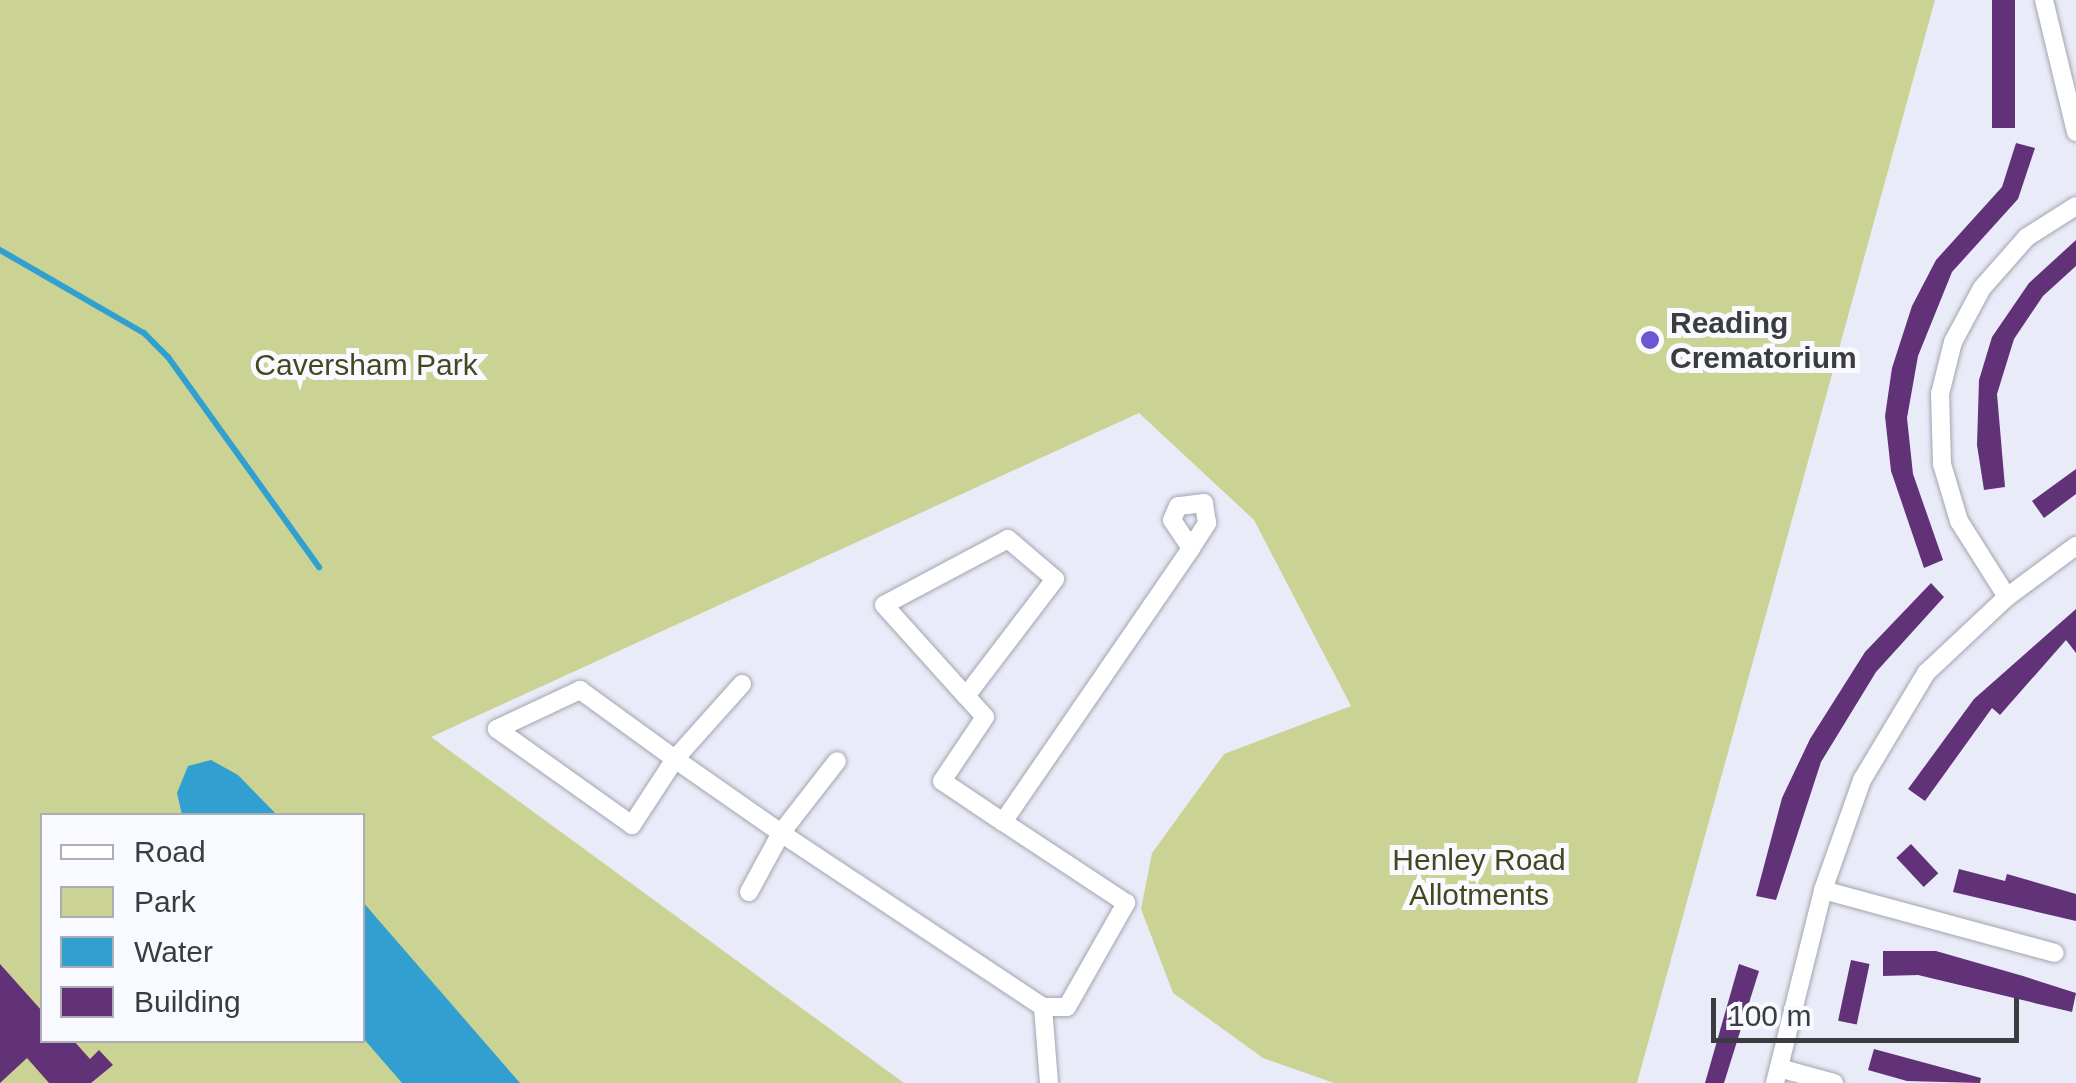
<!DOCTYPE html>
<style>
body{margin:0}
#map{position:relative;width:2076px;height:1083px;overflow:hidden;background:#e9ecf8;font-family:Helvetica,sans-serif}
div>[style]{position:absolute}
.green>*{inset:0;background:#cbd394}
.water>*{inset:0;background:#31a0d0}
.stream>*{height:6px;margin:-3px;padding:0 3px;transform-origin:3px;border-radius:3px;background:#31a0d0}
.building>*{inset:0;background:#613277;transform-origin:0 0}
.roads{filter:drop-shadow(0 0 2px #a2a5af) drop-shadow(0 0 2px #a2a5af)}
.minor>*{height:18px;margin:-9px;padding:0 9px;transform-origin:9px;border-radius:9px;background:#fff}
.dots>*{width:28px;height:28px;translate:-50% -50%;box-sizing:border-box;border:5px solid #f9faff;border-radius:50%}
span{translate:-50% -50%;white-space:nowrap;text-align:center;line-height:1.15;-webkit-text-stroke:10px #f9faff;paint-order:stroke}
.poi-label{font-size:30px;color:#3b3c40;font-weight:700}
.left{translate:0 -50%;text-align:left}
.park-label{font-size:30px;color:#444820}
.legend{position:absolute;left:40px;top:813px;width:325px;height:230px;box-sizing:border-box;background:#f9faff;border:2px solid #adaeb3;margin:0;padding:12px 18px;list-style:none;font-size:30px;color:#3b3c40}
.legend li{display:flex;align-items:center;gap:20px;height:50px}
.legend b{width:50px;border:2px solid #adaeb3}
.scale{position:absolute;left:1711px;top:998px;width:308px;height:45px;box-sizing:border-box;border:5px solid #3b3c40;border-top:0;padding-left:12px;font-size:30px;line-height:35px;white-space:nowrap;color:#3b3c40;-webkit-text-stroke:8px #f9faff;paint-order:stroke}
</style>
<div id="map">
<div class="green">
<div style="clip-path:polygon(evenodd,0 0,1935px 0,1637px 1083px,1334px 1083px,1263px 1058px,1173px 993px,1141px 909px,1152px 853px,1224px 754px,1351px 706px,1254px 520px,1139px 413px,431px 737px,904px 1083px,0 1083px,0 0,42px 816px,362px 816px,362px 1040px,42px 1040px,42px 816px)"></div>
</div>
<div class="water">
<div style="clip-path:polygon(211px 760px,238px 775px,277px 815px,182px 815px,177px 793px,188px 766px)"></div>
<div style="clip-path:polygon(363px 902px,375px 916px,520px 1083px,402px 1083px,363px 1038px)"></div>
</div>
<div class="stream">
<div style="left:0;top:250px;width:166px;rotate:30deg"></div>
<div style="left:144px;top:333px;width:34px;rotate:45deg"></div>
<div style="left:168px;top:357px;width:259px;rotate:54.3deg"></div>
</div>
<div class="building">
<div style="left:1992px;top:0;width:23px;height:128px"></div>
<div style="clip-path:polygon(2016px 143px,2035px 148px,2018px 199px,1952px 272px,1918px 356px,1907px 418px,1913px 474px,1943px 560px,1924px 568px,1891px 471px,1885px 416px,1892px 368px,1912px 306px,1936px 260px,2002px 187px)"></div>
<div style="clip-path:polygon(2076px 240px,2076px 266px,2043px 296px,2014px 339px,1997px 394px,2005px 487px,1984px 490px,1977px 445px,1979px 380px,1992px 337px,2029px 283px)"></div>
<div style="clip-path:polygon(2076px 469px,2076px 494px,2044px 518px,2032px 501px)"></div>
<div style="clip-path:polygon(1931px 583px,1944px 597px,1876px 672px,1821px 762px,1776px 900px,1756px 896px,1782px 798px,1810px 739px,1865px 652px)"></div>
<div style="clip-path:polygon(2076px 609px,2076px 653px,2066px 640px,2000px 715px,1992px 708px,1925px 801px,1908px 789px,1974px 699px)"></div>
<div style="left:1911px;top:844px;width:40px;height:20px;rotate:47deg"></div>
<div style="clip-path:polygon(1959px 869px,2005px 881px,2007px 874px,2076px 894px,2076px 921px,1953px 892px)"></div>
<div style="clip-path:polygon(1883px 951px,1936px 951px,2023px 976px,2076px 993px,2072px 1012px,1918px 975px,1883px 976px)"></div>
<div style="left:1851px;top:960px;width:19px;height:62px;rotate:12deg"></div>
<div style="clip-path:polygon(0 964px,42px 1011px,42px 1040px,73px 1040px,90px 1059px,99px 1050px,113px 1065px,91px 1083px,49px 1083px,27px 1058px,0 1083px)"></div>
<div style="clip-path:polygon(1739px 964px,1759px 971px,1724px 1083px,1705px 1083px)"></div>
<div style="clip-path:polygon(1874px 1049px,1981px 1078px,1980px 1083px,1907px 1081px,1868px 1070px)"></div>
</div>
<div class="roads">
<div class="minor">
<div style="left:2044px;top:0;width:136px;rotate:76.4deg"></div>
<div style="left:2007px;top:597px;width:90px;rotate:-122.3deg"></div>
<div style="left:1959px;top:521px;width:59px;rotate:-106.6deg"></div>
<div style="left:1942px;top:464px;width:70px;rotate:-91.6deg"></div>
<div style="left:1940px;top:394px;width:54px;rotate:-76deg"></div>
<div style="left:1953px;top:342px;width:61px;rotate:-61.8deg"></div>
<div style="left:1982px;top:288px;width:68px;rotate:-48.6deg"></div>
<div style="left:2027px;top:237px;width:58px;rotate:-32.3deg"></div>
<div style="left:742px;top:684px;width:101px;rotate:131.8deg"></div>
<div style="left:675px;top:759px;width:79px;rotate:123.1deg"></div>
<div style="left:632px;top:825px;width:166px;rotate:-144.6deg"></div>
<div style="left:497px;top:729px;width:92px;rotate:-25.2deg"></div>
<div style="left:580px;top:690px;width:117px;rotate:36deg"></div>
<div style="left:675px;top:759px;width:129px;rotate:34.9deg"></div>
<div style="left:781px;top:833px;width:315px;rotate:33.6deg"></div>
<div style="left:1043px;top:1007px;width:24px"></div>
<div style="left:1067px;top:1007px;width:120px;rotate:-60.4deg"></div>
<div style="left:1126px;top:903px;width:147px;rotate:-146.6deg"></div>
<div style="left:1003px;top:822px;width:332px;rotate:-55.5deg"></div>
<div style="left:1191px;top:548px;width:30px;rotate:-57deg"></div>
<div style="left:1207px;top:523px;width:20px;rotate:-99deg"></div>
<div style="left:1204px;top:503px;width:26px;rotate:173deg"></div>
<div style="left:1178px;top:506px;width:15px;rotate:113deg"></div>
<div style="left:1172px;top:520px;width:34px;rotate:56deg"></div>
<div style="left:966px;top:696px;width:147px;rotate:-52.7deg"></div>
<div style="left:1055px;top:579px;width:62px;rotate:-139.6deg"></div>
<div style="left:1008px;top:539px;width:140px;rotate:152deg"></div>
<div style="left:884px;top:605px;width:122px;rotate:48deg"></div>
<div style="left:966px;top:696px;width:28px;rotate:48deg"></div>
<div style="left:985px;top:717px;width:77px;rotate:123.9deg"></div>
<div style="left:942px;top:781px;width:73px;rotate:33.9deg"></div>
<div style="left:1823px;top:890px;width:240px;rotate:15.2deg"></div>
<div style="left:749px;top:892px;width:67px;rotate:-61.5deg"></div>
<div style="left:781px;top:833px;width:91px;rotate:-52.1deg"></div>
<div style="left:1043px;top:1007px;width:76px;rotate:85.5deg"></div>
<div style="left:1779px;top:1068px;width:57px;rotate:15.3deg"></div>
<div style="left:1775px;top:1083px;width:199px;rotate:-76deg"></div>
<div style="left:1823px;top:890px;width:117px;rotate:-70.5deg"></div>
<div style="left:1862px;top:780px;width:125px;rotate:-59.1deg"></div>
<div style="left:1926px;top:673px;width:111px;rotate:-43.2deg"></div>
<div style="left:2007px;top:597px;width:86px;rotate:-36.5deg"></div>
</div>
</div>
<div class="dots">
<div style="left:1650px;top:340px;background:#6e58d2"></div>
</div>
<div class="poi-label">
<span class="left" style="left:1670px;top:340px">Reading<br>Crematorium</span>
</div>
<div class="park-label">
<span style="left:366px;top:365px">Caversham Park</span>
<span style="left:1479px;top:877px">Henley Road<br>Allotments</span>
</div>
<ul class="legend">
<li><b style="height:12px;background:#fff"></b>Road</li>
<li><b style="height:28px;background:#cbd394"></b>Park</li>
<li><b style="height:28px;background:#31a0d0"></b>Water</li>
<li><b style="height:28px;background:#613277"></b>Building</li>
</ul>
<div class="scale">100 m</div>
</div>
